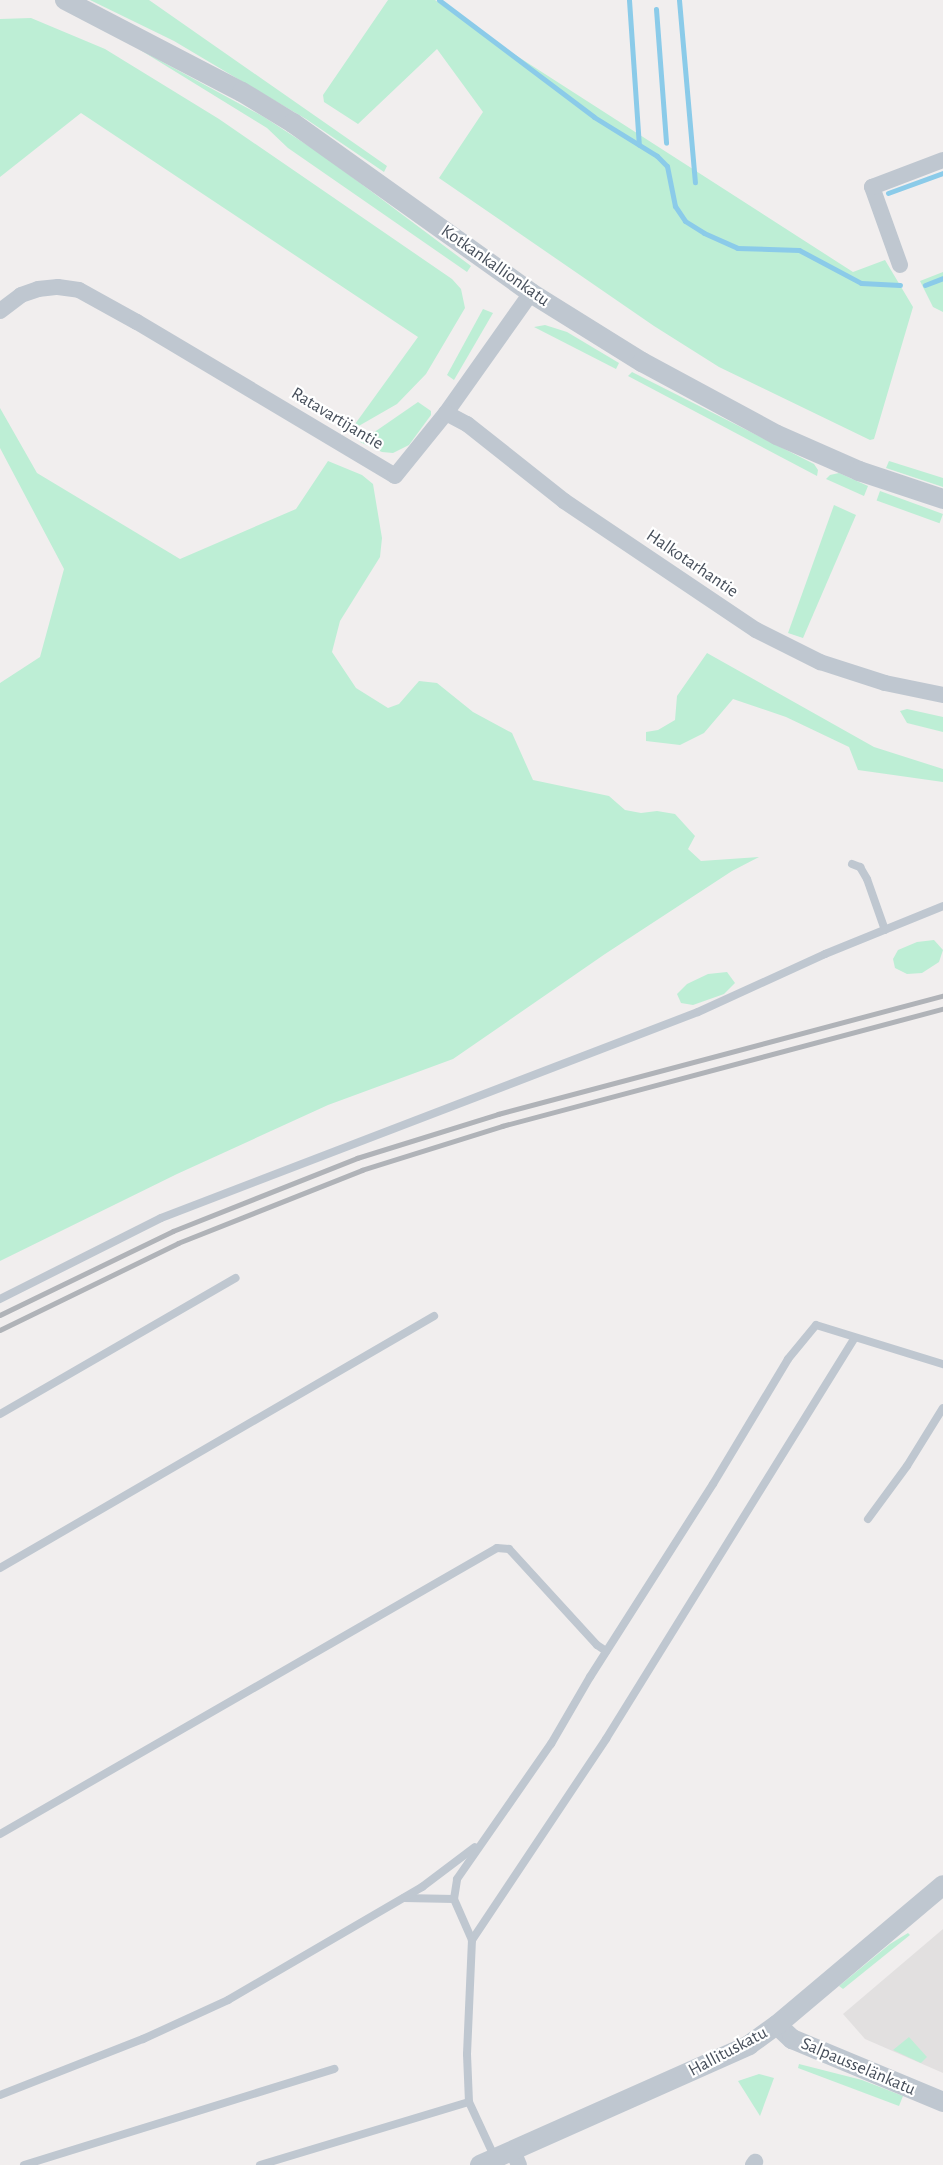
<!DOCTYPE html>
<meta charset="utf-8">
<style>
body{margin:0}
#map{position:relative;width:943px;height:2165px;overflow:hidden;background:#f1eeee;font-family:"Alegreya Sans",sans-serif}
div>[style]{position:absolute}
.education>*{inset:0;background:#e2e0e0}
.green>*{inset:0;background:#bdeed5;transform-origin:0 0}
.stream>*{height:5px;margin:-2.5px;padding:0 2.5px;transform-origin:2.5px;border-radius:2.5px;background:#8bcbe9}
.service>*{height:8px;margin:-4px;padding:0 4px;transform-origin:4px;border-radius:4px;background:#bfc7d0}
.minor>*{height:16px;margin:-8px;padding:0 8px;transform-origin:8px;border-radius:8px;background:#bfc7d0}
.tertiary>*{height:20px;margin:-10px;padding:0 10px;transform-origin:10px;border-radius:10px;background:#bfc7d0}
.rail>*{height:4.5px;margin:-2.25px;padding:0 2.25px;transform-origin:2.25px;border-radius:2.25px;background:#b0b3b8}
span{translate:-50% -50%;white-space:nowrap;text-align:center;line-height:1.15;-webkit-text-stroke:4.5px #fff;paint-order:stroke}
.street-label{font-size:18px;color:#474f5b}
</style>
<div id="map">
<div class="education">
<div style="clip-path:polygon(943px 1929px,943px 2073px,865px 2039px,843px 2014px)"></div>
</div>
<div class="green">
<div style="clip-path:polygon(90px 0,149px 0,387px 166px,384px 172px,306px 119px,243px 82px,174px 41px)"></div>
<div style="clip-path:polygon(388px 0,435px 0,495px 42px,853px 272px,885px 260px,913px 307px,874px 439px,870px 440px,719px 367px,654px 326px,439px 178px,483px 112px,437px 49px,358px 124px,324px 102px,323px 95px)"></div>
<div style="clip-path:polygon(31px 18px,105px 49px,219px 119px,452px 279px,461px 289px,465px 308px,426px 374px,397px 404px,350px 431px,418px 337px,81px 113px,0 177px,0 19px)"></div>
<div style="clip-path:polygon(137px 48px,264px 117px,324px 156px,471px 266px,467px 272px,288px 148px,267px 128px)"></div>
<div style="clip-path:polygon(943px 272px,943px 312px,933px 307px,920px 281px)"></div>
<div style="clip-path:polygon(483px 309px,493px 313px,454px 380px,447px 375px)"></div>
<div style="clip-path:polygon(545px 325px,567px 332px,619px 363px,616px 369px,534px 327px)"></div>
<div style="clip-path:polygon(632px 372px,814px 464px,818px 470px,817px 476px,628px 376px)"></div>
<div style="clip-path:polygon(418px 402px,431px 411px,431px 415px,409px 445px,393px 453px,382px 452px,360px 442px)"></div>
<div style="clip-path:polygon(0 408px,37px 473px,180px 559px,296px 509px,328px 461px,362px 475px,373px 484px,382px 538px,380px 557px,340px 621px,332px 652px,356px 688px,388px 708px,399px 704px,419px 681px,437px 683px,473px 712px,512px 733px,533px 780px,609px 796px,625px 810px,641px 813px,657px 811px,675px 814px,695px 836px,688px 849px,701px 861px,759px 857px,732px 871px,605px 954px,453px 1059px,328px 1105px,177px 1174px,0 1261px,0 683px,40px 657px,64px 569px,0 448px)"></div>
<div style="clip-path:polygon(889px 461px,943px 478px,943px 487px,886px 468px)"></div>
<div style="clip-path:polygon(839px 473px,868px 486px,864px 496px,826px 479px,830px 475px)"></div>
<div style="left:880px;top:491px;width:67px;height:10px;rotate:20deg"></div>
<div style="clip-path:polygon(834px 505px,856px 515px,803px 638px,788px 633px)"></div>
<div style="clip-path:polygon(707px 653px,874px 747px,943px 769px,943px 782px,858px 770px,849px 747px,786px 717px,733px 699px,704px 733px,680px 745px,646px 741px,646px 732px,658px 730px,675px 720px,677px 696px)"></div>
<div style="clip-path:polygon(907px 709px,943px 717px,943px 732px,907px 723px,900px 711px)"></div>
<div style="clip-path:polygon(934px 940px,943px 950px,939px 962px,922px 973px,907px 974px,895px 968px,893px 959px,898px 950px,917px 942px)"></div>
<div style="clip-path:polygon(727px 972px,735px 983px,724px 994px,693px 1005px,681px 1003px,677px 994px,687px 984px,708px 974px)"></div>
<div style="clip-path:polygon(908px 1933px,910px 1935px,843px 1989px,839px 1986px,890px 1944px)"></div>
<div style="clip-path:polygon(909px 2037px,927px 2057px,921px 2063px,893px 2050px)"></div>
<div style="clip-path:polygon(799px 2064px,862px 2080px,903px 2096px,899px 2106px,798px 2068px)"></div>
<div style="clip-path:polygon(759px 2074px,774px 2078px,760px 2116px,738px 2081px)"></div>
</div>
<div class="stream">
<div style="left:439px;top:0;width:194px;rotate:37deg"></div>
<div style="left:594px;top:117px;width:74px;rotate:31.8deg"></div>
<div style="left:657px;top:156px;width:14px;rotate:45deg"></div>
<div style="left:667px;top:166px;width:41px;rotate:78.7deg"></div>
<div style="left:675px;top:206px;width:18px;rotate:56deg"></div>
<div style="left:685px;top:221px;width:22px;rotate:32deg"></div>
<div style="left:704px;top:233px;width:36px;rotate:24deg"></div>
<div style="left:737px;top:248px;width:62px;rotate:1.8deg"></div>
<div style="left:799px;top:250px;width:70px;rotate:28deg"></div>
<div style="left:861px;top:283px;width:39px;rotate:3deg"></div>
<div style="left:629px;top:0;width:145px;rotate:86.1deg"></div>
<div style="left:679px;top:0;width:183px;rotate:85deg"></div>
<div style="left:656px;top:9px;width:134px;rotate:85.7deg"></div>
<div style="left:888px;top:193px;width:59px;rotate:-20deg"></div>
<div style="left:925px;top:285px;width:19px;rotate:-21deg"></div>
</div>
<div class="service">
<div style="left:852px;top:864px;width:9px;rotate:21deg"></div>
<div style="left:860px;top:867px;width:14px;rotate:60deg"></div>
<div style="left:867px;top:879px;width:54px;rotate:70.6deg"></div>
<div style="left:0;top:1299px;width:180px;rotate:-26.7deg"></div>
<div style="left:161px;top:1218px;width:575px;rotate:-20.99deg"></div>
<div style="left:698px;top:1012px;width:140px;rotate:-24.5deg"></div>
<div style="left:825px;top:954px;width:127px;rotate:-22.1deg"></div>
<div style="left:0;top:1414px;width:272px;rotate:-30deg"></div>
<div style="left:868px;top:1519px;width:66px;rotate:-53.7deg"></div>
<div style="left:907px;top:1466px;width:68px;rotate:-58.2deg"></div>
<div style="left:0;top:1568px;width:502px;rotate:-30.14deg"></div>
<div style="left:0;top:1834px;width:573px;rotate:-29.92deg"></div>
<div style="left:497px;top:1548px;width:12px;rotate:5deg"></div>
<div style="left:509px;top:1549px;width:130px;rotate:47.5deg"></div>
<div style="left:597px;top:1645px;width:11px;rotate:34deg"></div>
<div style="left:404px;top:1898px;width:50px;rotate:1.1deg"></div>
<div style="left:472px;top:1940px;width:242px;rotate:-56.3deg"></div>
<div style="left:606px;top:1739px;width:471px;rotate:-58.2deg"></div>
<div style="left:0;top:2095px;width:154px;rotate:-21.4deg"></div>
<div style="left:143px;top:2039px;width:94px;rotate:-24.6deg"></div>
<div style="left:228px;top:2000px;width:225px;rotate:-30.2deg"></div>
<div style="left:422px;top:1887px;width:66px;rotate:-37deg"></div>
<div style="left:469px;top:2102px;width:48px;rotate:-92.4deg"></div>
<div style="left:467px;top:2054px;width:114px;rotate:-87.5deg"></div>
<div style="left:472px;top:1940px;width:45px;rotate:-113.7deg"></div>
<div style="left:454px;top:1899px;width:20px;rotate:-81deg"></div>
<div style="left:457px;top:1879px;width:165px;rotate:-55.2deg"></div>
<div style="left:551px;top:1744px;width:78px;rotate:-59.8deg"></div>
<div style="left:590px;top:1677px;width:229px;rotate:-57.5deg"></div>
<div style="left:713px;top:1484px;width:146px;rotate:-59deg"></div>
<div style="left:788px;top:1359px;width:44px;rotate:-50.5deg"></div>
<div style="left:816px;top:1325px;width:133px;rotate:17.1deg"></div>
<div style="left:24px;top:2165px;width:325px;rotate:-17.2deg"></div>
<div style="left:260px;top:2165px;width:218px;rotate:-16.8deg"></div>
<div style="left:469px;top:2102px;width:62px;rotate:65.1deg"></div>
</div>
<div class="minor">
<div style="left:900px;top:265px;width:83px;rotate:-109.7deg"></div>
<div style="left:872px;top:187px;width:76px;rotate:-20.8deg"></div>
<div style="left:0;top:311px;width:26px;rotate:-37deg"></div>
<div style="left:21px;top:295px;width:18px;rotate:-19deg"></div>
<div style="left:38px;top:289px;width:20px;rotate:-6deg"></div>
<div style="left:58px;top:287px;width:21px;rotate:8deg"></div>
<div style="left:79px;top:290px;width:66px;rotate:28.9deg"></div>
<div style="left:137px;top:322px;width:300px;rotate:30.8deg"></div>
<div style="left:395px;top:476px;width:81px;rotate:-51deg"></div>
<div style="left:446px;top:413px;width:147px;rotate:-54.7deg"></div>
<div style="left:446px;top:413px;width:24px;rotate:28deg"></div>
<div style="left:467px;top:424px;width:124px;rotate:38.4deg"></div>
<div style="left:564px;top:501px;width:231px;rotate:33.9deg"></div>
<div style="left:756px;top:630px;width:72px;rotate:26.6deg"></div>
<div style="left:820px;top:662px;width:68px;rotate:17.9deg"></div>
<div style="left:885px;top:683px;width:59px;rotate:11.7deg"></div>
<div style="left:513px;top:2151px;width:15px;rotate:67deg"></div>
<div style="left:753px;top:2165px;width:4px;rotate:-56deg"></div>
</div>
<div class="tertiary">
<div style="left:65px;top:0;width:199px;rotate:27.5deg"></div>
<div style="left:242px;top:92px;width:60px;rotate:31.3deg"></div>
<div style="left:293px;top:123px;width:292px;rotate:35.5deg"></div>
<div style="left:531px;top:293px;width:131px;rotate:31.9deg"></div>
<div style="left:642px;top:362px;width:153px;rotate:28.4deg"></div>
<div style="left:777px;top:435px;width:90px;rotate:23.7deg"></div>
<div style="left:859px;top:471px;width:89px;rotate:18.4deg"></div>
<div style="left:777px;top:2025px;width:21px;rotate:43deg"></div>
<div style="left:792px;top:2039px;width:164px;rotate:22.6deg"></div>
<div style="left:480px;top:2165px;width:295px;rotate:-24deg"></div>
<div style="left:749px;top:2045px;width:34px;rotate:-36deg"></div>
<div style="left:777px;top:2025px;width:217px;rotate:-40.1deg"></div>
</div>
<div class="rail">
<div style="left:0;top:1315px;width:192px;rotate:-25.9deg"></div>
<div style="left:173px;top:1231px;width:198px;rotate:-21.6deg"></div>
<div style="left:357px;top:1158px;width:148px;rotate:-17.3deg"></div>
<div style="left:498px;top:1114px;width:460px;rotate:-14.9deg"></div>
<div style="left:0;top:1330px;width:198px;rotate:-26deg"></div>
<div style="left:178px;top:1243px;width:198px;rotate:-21.6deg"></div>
<div style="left:362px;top:1170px;width:147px;rotate:-17.4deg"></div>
<div style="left:502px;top:1126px;width:456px;rotate:-14.9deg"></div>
</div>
<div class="street-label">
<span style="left:495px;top:266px;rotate:35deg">Kotkankallionkatu</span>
<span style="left:337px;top:419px;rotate:31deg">Ratavartijantie</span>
<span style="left:692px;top:564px;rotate:34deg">Halkotarhantie</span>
<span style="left:728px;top:2052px;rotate:-28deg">Hallituskatu</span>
<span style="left:858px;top:2067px;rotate:23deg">Salpausselänkatu</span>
</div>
</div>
